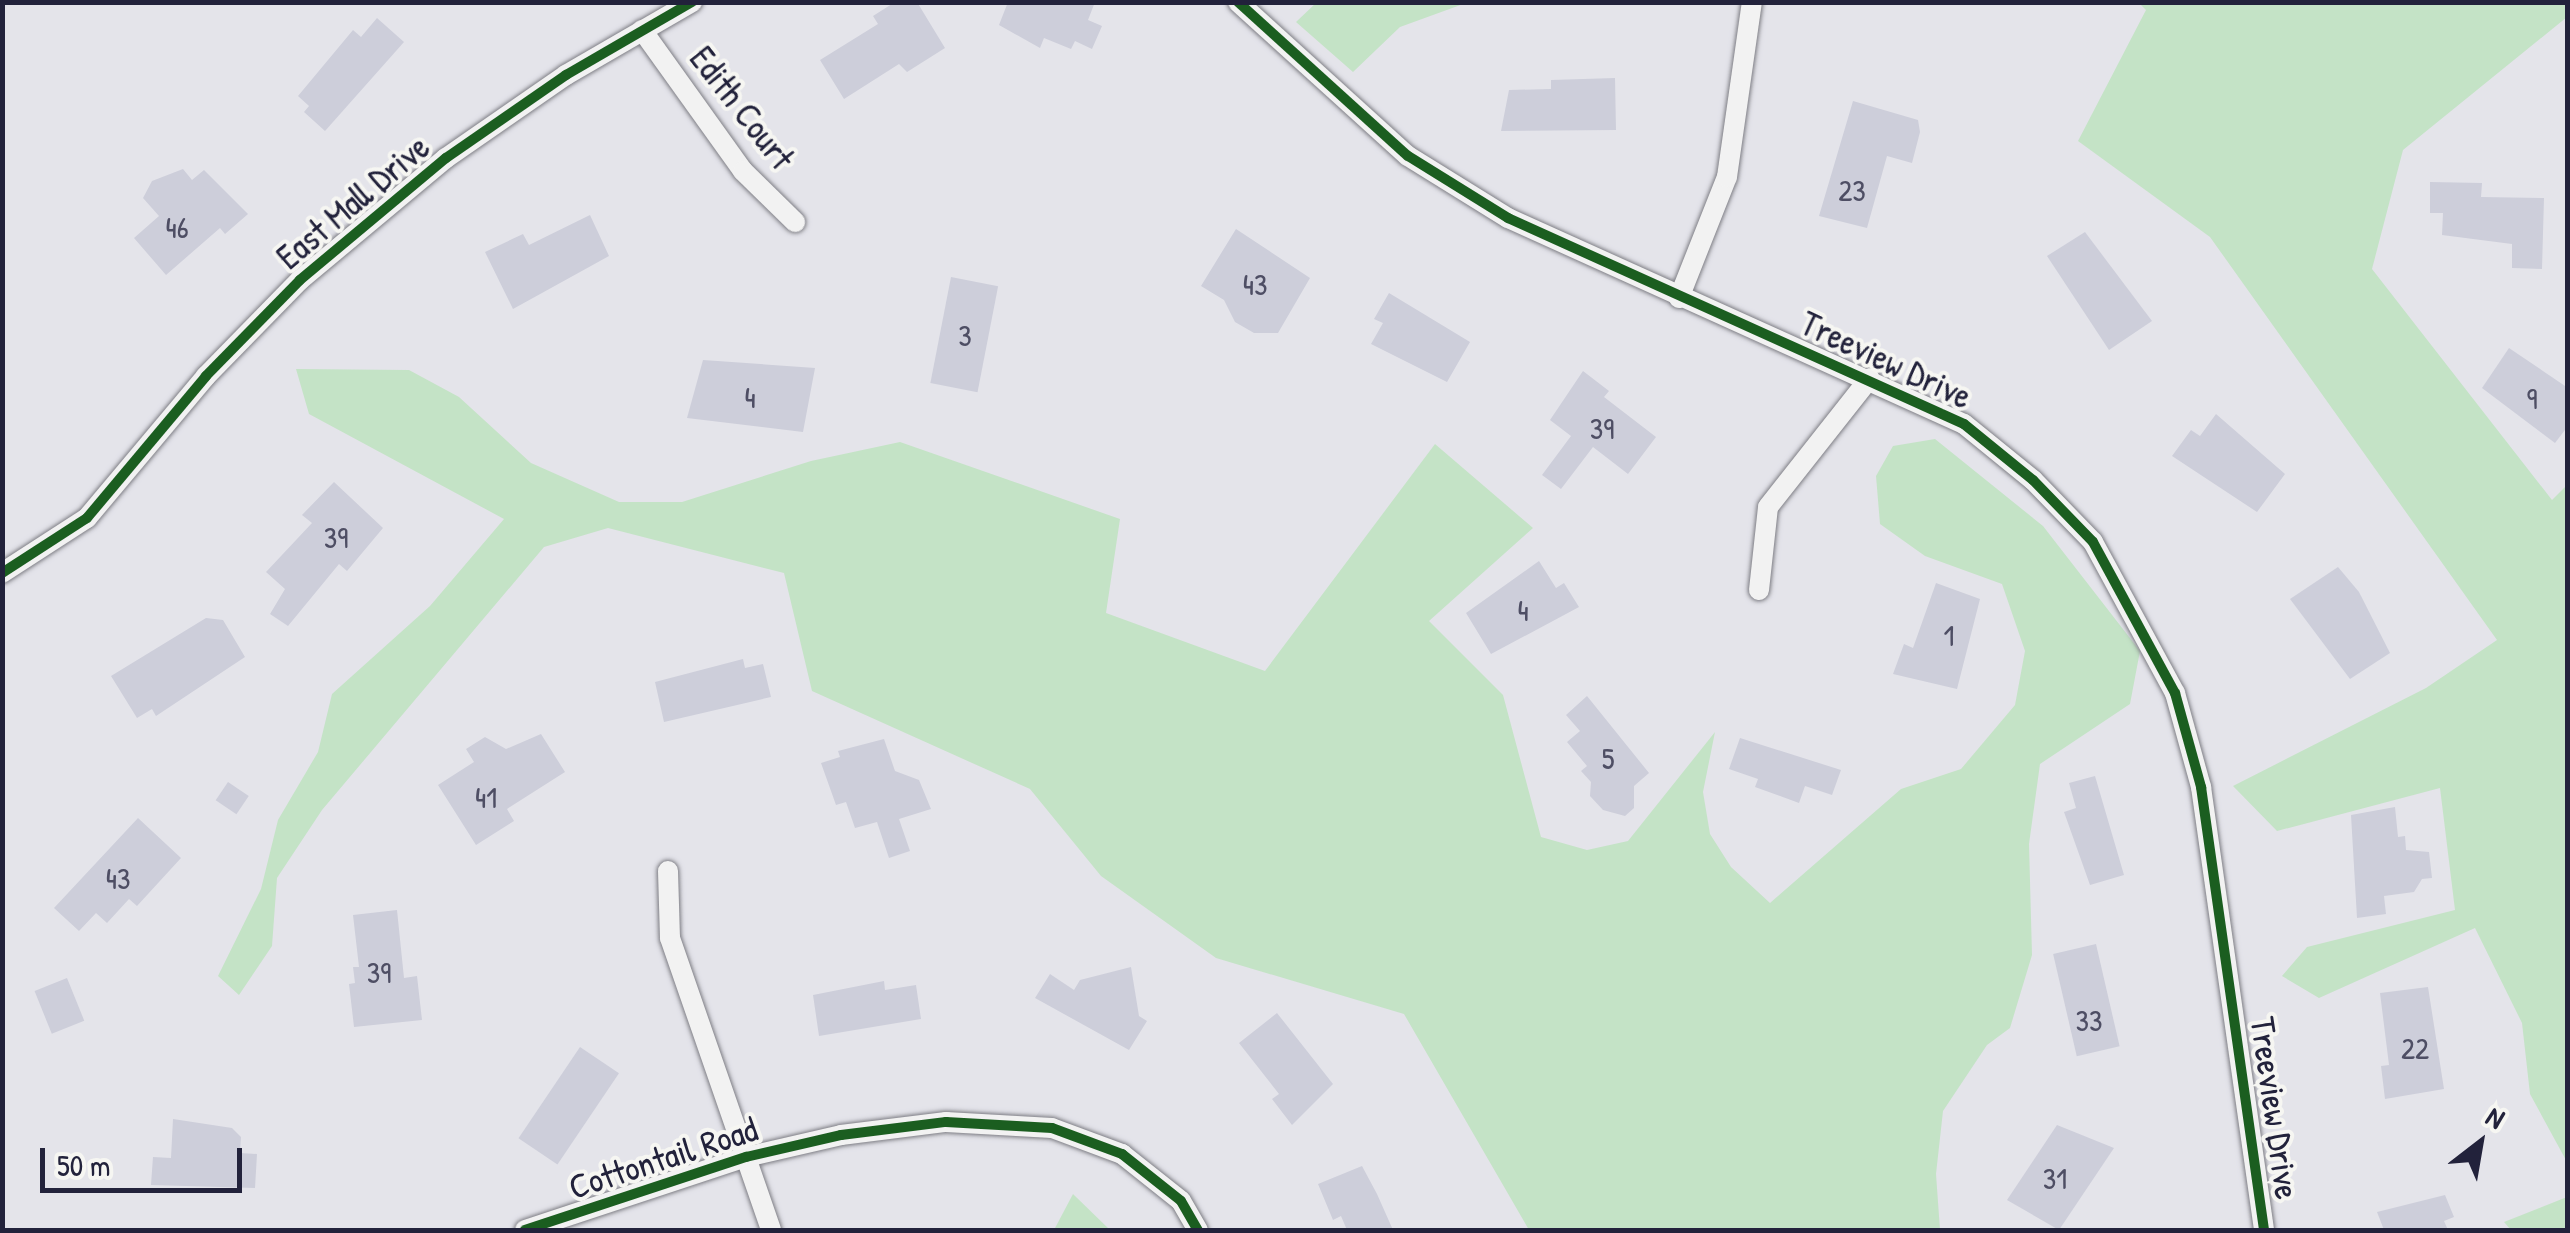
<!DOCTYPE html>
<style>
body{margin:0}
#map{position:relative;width:2570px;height:1233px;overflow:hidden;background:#e4e4ea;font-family:"Patrick Hand",sans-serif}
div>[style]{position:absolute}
.green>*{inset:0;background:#c4e3c6}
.building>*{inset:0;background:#cdceda;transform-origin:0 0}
.roads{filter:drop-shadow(0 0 2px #7e7e85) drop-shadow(0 0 2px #7e7e85)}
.minor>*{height:20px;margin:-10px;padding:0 10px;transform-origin:10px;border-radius:10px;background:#f2f2f2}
.cycleway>*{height:10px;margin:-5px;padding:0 5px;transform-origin:5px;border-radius:5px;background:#1b5e20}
span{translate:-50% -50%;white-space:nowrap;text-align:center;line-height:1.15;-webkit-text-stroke:8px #f6f6f2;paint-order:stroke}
.number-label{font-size:30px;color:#4e4e64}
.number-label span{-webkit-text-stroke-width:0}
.street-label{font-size:35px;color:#22223b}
.frame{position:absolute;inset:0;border:5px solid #22223b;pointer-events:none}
.north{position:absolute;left:2430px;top:1093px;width:100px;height:100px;-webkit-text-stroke:8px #f6f6f2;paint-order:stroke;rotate:31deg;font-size:28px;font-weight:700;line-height:40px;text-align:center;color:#22223b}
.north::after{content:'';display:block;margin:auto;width:35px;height:45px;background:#22223b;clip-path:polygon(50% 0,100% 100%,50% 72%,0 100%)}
.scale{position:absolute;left:40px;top:1148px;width:202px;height:45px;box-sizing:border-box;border:5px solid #22223b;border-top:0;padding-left:12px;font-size:30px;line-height:35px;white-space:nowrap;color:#22223b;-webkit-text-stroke:8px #f6f6f2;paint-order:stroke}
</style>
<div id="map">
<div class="green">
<div style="clip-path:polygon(1316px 3px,1316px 2px,1466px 3px,1400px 27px,1353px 72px,1296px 22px)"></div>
<div style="clip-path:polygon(2139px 3px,2567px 3px,2567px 17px,2403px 150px,2372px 269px,2552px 500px,2567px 485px,2567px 1162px,2530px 1094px,2522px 1023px,2475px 928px,2319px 998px,2282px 976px,2307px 947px,2455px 910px,2440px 788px,2277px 831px,2233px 786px,2426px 688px,2497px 640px,2210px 237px,2078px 141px,2146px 10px)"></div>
<div style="clip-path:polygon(296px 369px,409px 370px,459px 397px,531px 463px,619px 502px,682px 502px,811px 461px,900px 442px,1120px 519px,1106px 613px,1265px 671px,1435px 444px,1533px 528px,1429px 621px,1503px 695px,1541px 837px,1587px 850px,1628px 841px,1715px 732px,1703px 792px,1710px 834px,1731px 867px,1770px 903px,1901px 789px,1961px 769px,2015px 705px,2025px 651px,2002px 584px,1925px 556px,1880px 524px,1876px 476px,1893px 446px,1935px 439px,2043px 526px,2140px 651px,2130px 704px,2040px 764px,2029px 844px,2032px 955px,2010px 1028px,1987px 1045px,1943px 1111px,1936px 1174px,1940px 1230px,1529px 1230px,1404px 1014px,1216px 958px,1101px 876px,1030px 789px,812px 691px,784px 573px,608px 528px,544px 547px,322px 810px,277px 878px,272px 946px,239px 995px,218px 976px,261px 889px,278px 820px,318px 752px,332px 694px,430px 606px,504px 519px,309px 414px)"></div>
<div style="clip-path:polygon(1073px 1194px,1110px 1230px,1054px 1230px)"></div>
<div style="clip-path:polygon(2567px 1197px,2567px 1230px,2511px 1230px,2504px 1222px)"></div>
</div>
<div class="building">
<div style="clip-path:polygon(895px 2px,917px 2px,945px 48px,907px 72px,899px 64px,844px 99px,820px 60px,878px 24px,873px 16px)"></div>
<div style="clip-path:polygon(1008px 2px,1095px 2px,1088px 20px,1102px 26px,1092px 49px,1075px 41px,1071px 49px,1044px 38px,1040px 48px,999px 25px)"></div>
<div style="clip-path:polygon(377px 18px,404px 42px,325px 131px,304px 112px,309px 106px,298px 96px,353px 30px,361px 37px)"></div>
<div style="clip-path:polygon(1615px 78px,1616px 130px,1501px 131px,1509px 90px,1551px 89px,1551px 80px)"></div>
<div style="clip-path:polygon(1853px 101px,1918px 120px,1920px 132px,1912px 163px,1887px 156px,1867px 228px,1819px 216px)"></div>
<div style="clip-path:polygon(183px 169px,192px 180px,204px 170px,248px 214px,225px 234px,220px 228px,166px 275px,134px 238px,159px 216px,143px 198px,152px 181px)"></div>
<div style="clip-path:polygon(2430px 182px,2482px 183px,2481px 197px,2544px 198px,2542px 269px,2512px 268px,2512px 244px,2442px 235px,2443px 213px,2430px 213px)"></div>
<div style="clip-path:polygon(590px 215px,609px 256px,513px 309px,485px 252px,523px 234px,529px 245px)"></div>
<div style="clip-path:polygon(1236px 229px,1310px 278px,1278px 333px,1254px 333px,1235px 322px,1224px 300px,1201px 286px)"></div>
<div style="clip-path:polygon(2085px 232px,2152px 321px,2109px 350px,2047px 256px)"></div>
<div style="left:951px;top:277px;width:48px;height:108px;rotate:11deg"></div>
<div style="clip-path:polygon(1389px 293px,1470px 342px,1447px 382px,1371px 344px,1383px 323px,1374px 319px)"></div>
<div style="clip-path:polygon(2509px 348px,2568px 388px,2568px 426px,2555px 443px,2482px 388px)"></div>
<div style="clip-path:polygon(703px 360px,815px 368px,803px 432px,687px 418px)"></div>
<div style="clip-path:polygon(1583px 371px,1609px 391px,1604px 397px,1656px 437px,1628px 474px,1593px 447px,1561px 489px,1542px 475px,1571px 436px,1550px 420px)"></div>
<div style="clip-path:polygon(2216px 414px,2285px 474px,2257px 512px,2172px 456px,2191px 430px,2200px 436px)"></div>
<div style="clip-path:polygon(334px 482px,383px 528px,347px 571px,339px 564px,288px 626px,270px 614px,285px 589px,266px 572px,312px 523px,302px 515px)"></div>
<div style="clip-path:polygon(1539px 561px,1556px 588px,1564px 583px,1579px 607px,1491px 654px,1466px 613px)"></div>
<div style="clip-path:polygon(2338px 567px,2359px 592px,2390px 653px,2350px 679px,2290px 599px)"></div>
<div style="clip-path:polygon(1936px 583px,1980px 599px,1957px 689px,1893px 674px,1904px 644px,1913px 648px)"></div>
<div style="clip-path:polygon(206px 618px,223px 620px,245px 657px,156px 716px,152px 709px,137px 718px,111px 676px)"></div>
<div style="clip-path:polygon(743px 659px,745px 668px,763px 664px,771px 697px,664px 722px,655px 682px)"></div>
<div style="clip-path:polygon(1587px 696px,1649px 773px,1634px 786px,1634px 808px,1625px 816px,1603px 810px,1590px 796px,1591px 782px,1581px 771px,1587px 766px,1567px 742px,1580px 731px,1566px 715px)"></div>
<div style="clip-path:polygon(541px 734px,565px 772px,507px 809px,514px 821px,476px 845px,438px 785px,474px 762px,466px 749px,485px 737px,506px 749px)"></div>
<div style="clip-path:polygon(1740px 738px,1841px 770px,1832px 795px,1805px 786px,1799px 803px,1755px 787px,1758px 779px,1729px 769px)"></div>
<div style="clip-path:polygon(884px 739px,895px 771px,919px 780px,931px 809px,899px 819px,910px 851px,889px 858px,877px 822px,855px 828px,846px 802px,836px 805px,821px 763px,840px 757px,838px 751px)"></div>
<div style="clip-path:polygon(2095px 776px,2124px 875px,2090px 885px,2064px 812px,2076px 808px,2069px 783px)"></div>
<div style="left:228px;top:782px;width:25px;height:22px;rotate:34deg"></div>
<div style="clip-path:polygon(2395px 807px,2398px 837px,2405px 836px,2406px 850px,2429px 852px,2432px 878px,2422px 879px,2414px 892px,2384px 896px,2386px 914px,2357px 918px,2351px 815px)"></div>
<div style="clip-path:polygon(138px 818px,181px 858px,137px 906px,129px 899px,107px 923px,96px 913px,79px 931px,54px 908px)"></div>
<div style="clip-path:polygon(397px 910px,404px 978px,417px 976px,422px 1020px,354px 1027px,349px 984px,355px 983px,353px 967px,359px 967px,353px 915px)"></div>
<div style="left:2096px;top:944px;width:105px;height:44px;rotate:77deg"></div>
<div style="clip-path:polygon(1131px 967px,1139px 1016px,1147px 1021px,1129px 1050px,1035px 998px,1050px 974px,1074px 990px,1080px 980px)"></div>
<div style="left:67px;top:978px;width:46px;height:35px;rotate:68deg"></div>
<div style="clip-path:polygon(884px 981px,885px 990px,916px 985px,921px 1019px,819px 1036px,813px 995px)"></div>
<div style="clip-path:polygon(2428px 987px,2444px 1089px,2385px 1099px,2381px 1066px,2389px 1065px,2380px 993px)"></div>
<div style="clip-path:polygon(1277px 1013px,1333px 1084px,1292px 1125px,1272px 1099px,1279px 1094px,1239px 1043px)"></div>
<div style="left:580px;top:1047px;width:47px;height:110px;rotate:34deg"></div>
<div style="clip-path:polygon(173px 1119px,232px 1128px,241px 1137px,240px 1153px,257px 1154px,255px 1188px,151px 1185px,153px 1157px,171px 1158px)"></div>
<div style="clip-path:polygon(2057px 1125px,2114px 1148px,2059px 1230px,2007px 1200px)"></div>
<div style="clip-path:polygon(1362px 1166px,1377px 1194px,1393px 1230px,1347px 1230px,1341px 1216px,1333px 1220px,1318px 1184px)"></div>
<div style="clip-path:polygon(2445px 1195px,2454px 1217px,2444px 1221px,2448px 1230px,2384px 1230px,2377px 1212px)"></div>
</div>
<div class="roads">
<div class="minor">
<div style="left:1238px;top:2px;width:229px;rotate:42.2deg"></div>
<div style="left:1408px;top:156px;width:118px;rotate:31.8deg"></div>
<div style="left:1508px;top:218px;width:500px;rotate:24.31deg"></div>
<div style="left:1964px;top:424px;width:89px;rotate:39.1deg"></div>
<div style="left:2033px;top:480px;width:86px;rotate:45.9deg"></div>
<div style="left:2093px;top:542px;width:172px;rotate:61.5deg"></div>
<div style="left:2175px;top:693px;width:98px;rotate:74.5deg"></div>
<div style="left:2201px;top:787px;width:447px;rotate:81.9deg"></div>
<div style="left:642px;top:30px;width:173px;rotate:54.4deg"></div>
<div style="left:743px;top:171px;width:73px;rotate:44.4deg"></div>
<div style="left:1679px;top:298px;width:130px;rotate:-68.4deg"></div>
<div style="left:1727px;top:177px;width:177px;rotate:-81.9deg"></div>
<div style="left:2px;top:573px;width:101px;rotate:-32.9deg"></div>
<div style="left:87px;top:518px;width:185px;rotate:-50deg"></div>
<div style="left:206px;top:376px;width:134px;rotate:-45.6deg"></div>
<div style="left:300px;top:280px;width:190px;rotate:-39.9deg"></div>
<div style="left:446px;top:158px;width:146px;rotate:-34.7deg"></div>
<div style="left:566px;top:75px;width:146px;rotate:-30.1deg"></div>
<div style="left:1759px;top:590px;width:83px;rotate:-83.8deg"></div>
<div style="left:1768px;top:507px;width:164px;rotate:-51.7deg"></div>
<div style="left:668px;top:871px;width:67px;rotate:88.3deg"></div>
<div style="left:670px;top:938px;width:309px;rotate:70.9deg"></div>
<div style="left:525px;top:1230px;width:233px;rotate:-18.3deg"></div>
<div style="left:746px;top:1157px;width:98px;rotate:-13deg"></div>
<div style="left:841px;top:1135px;width:106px;rotate:-7.1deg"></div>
<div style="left:946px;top:1122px;width:106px;rotate:3.2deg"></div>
<div style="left:1052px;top:1128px;width:75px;rotate:20.4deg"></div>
<div style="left:1122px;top:1154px;width:75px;rotate:38.5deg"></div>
<div style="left:1181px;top:1201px;width:34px;rotate:60deg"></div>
</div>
</div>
<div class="cycleway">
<div style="left:1238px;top:2px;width:229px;rotate:42.2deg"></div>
<div style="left:1408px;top:156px;width:118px;rotate:31.8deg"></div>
<div style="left:1508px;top:218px;width:500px;rotate:24.31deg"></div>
<div style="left:1964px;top:424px;width:89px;rotate:39.1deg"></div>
<div style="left:2033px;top:480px;width:86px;rotate:45.9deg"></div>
<div style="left:2093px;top:542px;width:172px;rotate:61.5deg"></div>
<div style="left:2175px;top:693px;width:98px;rotate:74.5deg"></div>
<div style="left:2201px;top:787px;width:447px;rotate:81.9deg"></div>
<div style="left:2px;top:573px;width:101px;rotate:-32.9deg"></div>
<div style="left:87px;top:518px;width:185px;rotate:-50deg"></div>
<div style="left:206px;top:376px;width:134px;rotate:-45.6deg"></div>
<div style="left:300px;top:280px;width:190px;rotate:-39.9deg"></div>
<div style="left:446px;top:158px;width:146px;rotate:-34.7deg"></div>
<div style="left:566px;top:75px;width:146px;rotate:-30.1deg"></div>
<div style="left:525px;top:1230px;width:233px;rotate:-18.3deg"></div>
<div style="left:746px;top:1157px;width:98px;rotate:-13deg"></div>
<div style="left:841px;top:1135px;width:106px;rotate:-7.1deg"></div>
<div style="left:946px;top:1122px;width:106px;rotate:3.2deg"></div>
<div style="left:1052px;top:1128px;width:75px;rotate:20.4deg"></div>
<div style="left:1122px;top:1154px;width:75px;rotate:38.5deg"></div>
<div style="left:1181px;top:1201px;width:34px;rotate:60deg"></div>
</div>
<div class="number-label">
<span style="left:1852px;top:190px">23</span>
<span style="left:177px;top:227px">46</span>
<span style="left:1255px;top:284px">43</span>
<span style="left:965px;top:335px">3</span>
<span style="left:750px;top:397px">4</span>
<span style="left:2532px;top:398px">9</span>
<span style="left:1602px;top:428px">39</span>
<span style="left:336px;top:537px">39</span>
<span style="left:1523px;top:610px">4</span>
<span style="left:1949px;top:635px">1</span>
<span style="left:1608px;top:758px">5</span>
<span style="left:486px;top:797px">41</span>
<span style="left:118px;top:878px">43</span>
<span style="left:379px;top:972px">39</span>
<span style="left:2089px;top:1020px">33</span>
<span style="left:2415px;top:1048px">22</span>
<span style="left:2055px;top:1178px">31</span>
</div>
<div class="street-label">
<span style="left:742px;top:108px;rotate:52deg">Edith Court</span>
<span style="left:353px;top:202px;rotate:-40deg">East Mall Drive</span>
<span style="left:1886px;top:360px;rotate:25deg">Treeview Drive</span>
<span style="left:2275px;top:1108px;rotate:82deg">Treeview Drive</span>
<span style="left:663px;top:1158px;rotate:-18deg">Cottontail Road</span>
</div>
<div class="frame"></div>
<div class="north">N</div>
<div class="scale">50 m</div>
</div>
